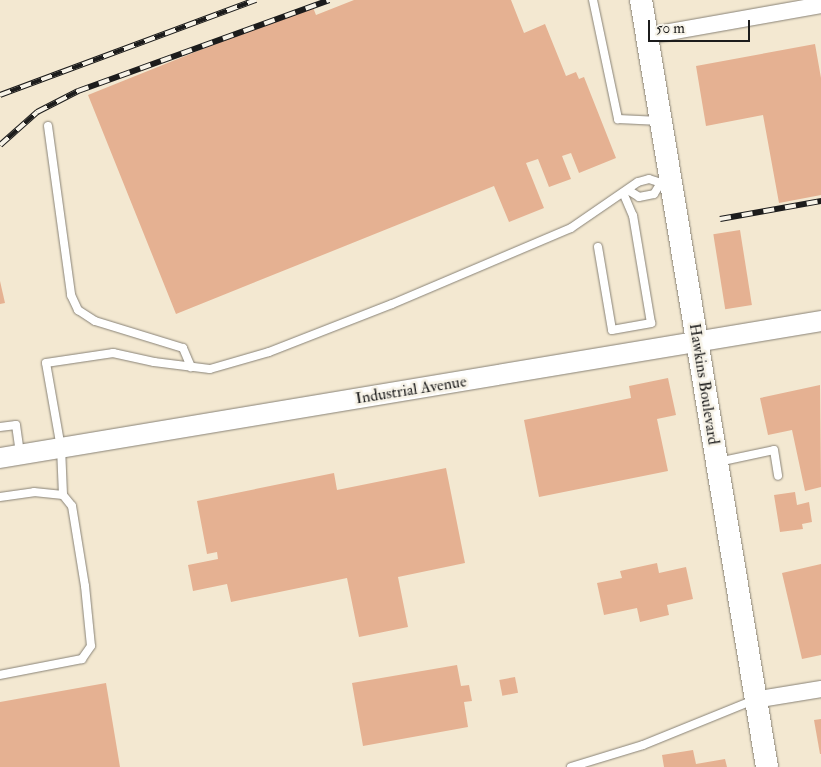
<!DOCTYPE html>
<style>
body{margin:0}
#map{position:relative;width:821px;height:767px;overflow:hidden;background:#f3e8d1;font-family:"IM FELL Double Pica",serif}
div>[style]{position:absolute}
.building>*{inset:0;background:#e5b192;transform-origin:0 0}
.roads{filter:drop-shadow(0 0 1px #888276) drop-shadow(0 0 1px #888276)}
.service>*{height:8px;margin:-4px;padding:0 4px;transform-origin:4px;border-radius:4px;background:#fff}
.minor>*{height:16px;margin:-8px;padding:0 8px;transform-origin:8px;border-radius:8px;background:#fff}
.tertiary>*{height:20px;margin:-10px;padding:0 10px;transform-origin:10px;border-radius:10px;background:#fff}
.secondary>*{height:22px;margin:-11px;padding:0 11px;transform-origin:11px;border-radius:11px;background:#fff}
.rail>*{height:5.5px;margin-top:-2.75px;transform-origin:0;background:repeating-linear-gradient(90deg,#f7f3e8 0 11px,#1c1c1c 0 22px);box-sizing:border-box;border-block:1px solid #1c1c1c}
span{translate:-50% -50%;white-space:nowrap;text-align:center;line-height:1.15;-webkit-text-stroke:5px #f7f3e8;paint-order:stroke}
.street-label{font-size:16px;color:#1c1c1c}
.scale{position:absolute;left:648px;top:20px;width:102px;height:22px;box-sizing:border-box;border:2px solid #1c1c1c;border-top:0;padding-left:6px;font-size:15px;line-height:18px;white-space:nowrap;color:#1c1c1c;-webkit-text-stroke:4px #f7f3e8;paint-order:stroke}
</style>
<div id="map">
<div class="building">
<div style="clip-path:polygon(354px 0,511px 0,524px 33px,545px 24px,566px 76px,576px 72px,579px 79px,584px 77px,616px 158px,579px 173px,571px 153px,562px 156px,571px 179px,549px 187px,538px 159px,526px 163px,544px 208px,509px 222px,494px 186px,176px 314px,88px 95px,312px 5px,316px 15px)"></div>
<div style="clip-path:polygon(815px 44px,821px 78px,821px 195px,779px 203px,763px 115px,706px 126px,696px 66px)"></div>
<div style="left:740px;top:230px;width:76px;height:27px;rotate:81deg"></div>
<div style="clip-path:polygon(0 281px,5px 303px,0 304px)"></div>
<div style="clip-path:polygon(668px 378px,676px 415px,657px 419px,668px 471px,539px 497px,524px 420px,631px 398px,629px 386px)"></div>
<div style="clip-path:polygon(820px 385px,821px 487px,805px 491px,792px 430px,768px 435px,760px 398px)"></div>
<div style="clip-path:polygon(446px 468px,465px 563px,398px 577px,408px 627px,359px 637px,347px 578px,231px 602px,227px 584px,193px 591px,188px 565px,218px 559px,217px 552px,207px 554px,197px 501px,334px 473px,337px 490px)"></div>
<div style="clip-path:polygon(795px 492px,797px 505px,809px 502px,812px 522px,802px 524px,803px 529px,780px 532px,774px 495px)"></div>
<div style="clip-path:polygon(657px 563px,659px 573px,686px 567px,693px 599px,667px 605px,669px 615px,640px 622px,637px 608px,604px 615px,597px 583px,622px 578px,620px 571px)"></div>
<div style="clip-path:polygon(821px 564px,821px 655px,802px 659px,782px 573px)"></div>
<div style="clip-path:polygon(457px 665px,461px 686px,469px 685px,472px 701px,464px 702px,468px 727px,363px 746px,352px 683px)"></div>
<div style="left:515px;top:677px;width:16px;height:16px;rotate:79deg"></div>
<div style="clip-path:polygon(106px 683px,120px 767px,0 767px,0 702px)"></div>
<div style="clip-path:polygon(821px 719px,821px 754px,820px 754px,814px 720px)"></div>
<div style="clip-path:polygon(693px 750px,696px 764px,725px 759px,727px 767px,664px 767px,662px 755px)"></div>
</div>
<div class="roads">
<div class="service">
<div style="left:593px;top:0;width:122px;rotate:78.1deg"></div>
<div style="left:618px;top:119px;width:42px;rotate:2.7deg"></div>
<div style="left:48px;top:126px;width:171px;rotate:82.2deg"></div>
<div style="left:71px;top:295px;width:17px;rotate:65deg"></div>
<div style="left:78px;top:310px;width:20px;rotate:33deg"></div>
<div style="left:95px;top:321px;width:92px;rotate:17.1deg"></div>
<div style="left:183px;top:348px;width:21px;rotate:67deg"></div>
<div style="left:628px;top:190px;width:13px;rotate:32deg"></div>
<div style="left:639px;top:197px;width:15px;rotate:-11deg"></div>
<div style="left:654px;top:194px;width:13px;rotate:-58deg"></div>
<div style="left:598px;top:247px;width:84px;rotate:80.4deg"></div>
<div style="left:612px;top:330px;width:40px;rotate:-10deg"></div>
<div style="left:651px;top:323px;width:109px;rotate:-99.5deg"></div>
<div style="left:633px;top:216px;width:25px;rotate:-113deg"></div>
<div style="left:0;top:427px;width:16px;rotate:-7deg"></div>
<div style="left:16px;top:425px;width:29px;rotate:82deg"></div>
<div style="left:718px;top:462px;width:57px;rotate:-12.1deg"></div>
<div style="left:774px;top:450px;width:26px;rotate:81deg"></div>
<div style="left:63px;top:495px;width:47px;rotate:-92.4deg"></div>
<div style="left:61px;top:448px;width:86px;rotate:-100deg"></div>
<div style="left:46px;top:363px;width:68px;rotate:-8.5deg"></div>
<div style="left:113px;top:353px;width:42px;rotate:12.4deg"></div>
<div style="left:154px;top:362px;width:56px;rotate:7.1deg"></div>
<div style="left:210px;top:369px;width:61px;rotate:-16.1deg"></div>
<div style="left:269px;top:352px;width:132px;rotate:-21.3deg"></div>
<div style="left:392px;top:304px;width:194px;rotate:-23deg"></div>
<div style="left:571px;top:228px;width:81px;rotate:-34.5deg"></div>
<div style="left:638px;top:182px;width:11px;rotate:-15deg"></div>
<div style="left:649px;top:179px;width:13px;rotate:18deg"></div>
<div style="left:661px;top:183px;width:8px;rotate:-14deg"></div>
<div style="left:0;top:497px;width:34px;rotate:-8deg"></div>
<div style="left:34px;top:492px;width:29px;rotate:6deg"></div>
<div style="left:63px;top:495px;width:14px;rotate:51deg"></div>
<div style="left:72px;top:506px;width:81px;rotate:80.8deg"></div>
<div style="left:85px;top:586px;width:60px;rotate:84.3deg"></div>
<div style="left:91px;top:646px;width:16px;rotate:125deg"></div>
<div style="left:82px;top:659px;width:84px;rotate:169deg"></div>
<div style="left:571px;top:767px;width:75px;rotate:-17deg"></div>
<div style="left:643px;top:745px;width:120px;rotate:-22.1deg"></div>
</div>
<div class="minor">
<div style="left:647px;top:36px;width:177px;rotate:-10.1deg"></div>
<div style="left:754px;top:700px;width:68px;rotate:-9.3deg"></div>
</div>
<div class="tertiary">
<div style="left:0;top:458px;width:832px;rotate:-9.47deg"></div>
</div>
<div class="secondary">
<div style="left:641px;top:0;width:777px;rotate:80.67deg"></div>
</div>
</div>
<div class="rail">
<div style="left:0;top:95px;width:273px;rotate:-20.4deg"></div>
<div style="left:0;top:145px;width:50px;rotate:-41.7deg"></div>
<div style="left:37px;top:112px;width:46px;rotate:-27.1deg"></div>
<div style="left:78px;top:91px;width:267px;rotate:-19.9deg"></div>
<div style="left:720px;top:219px;width:103px;rotate:-10.1deg"></div>
</div>
<div class="street-label">
<span style="left:704px;top:384px;rotate:81deg">Hawkins Boulevard</span>
<span style="left:411px;top:390px;rotate:-9deg">Industrial Avenue</span>
</div>
<div class="scale">50 m</div>
</div>
